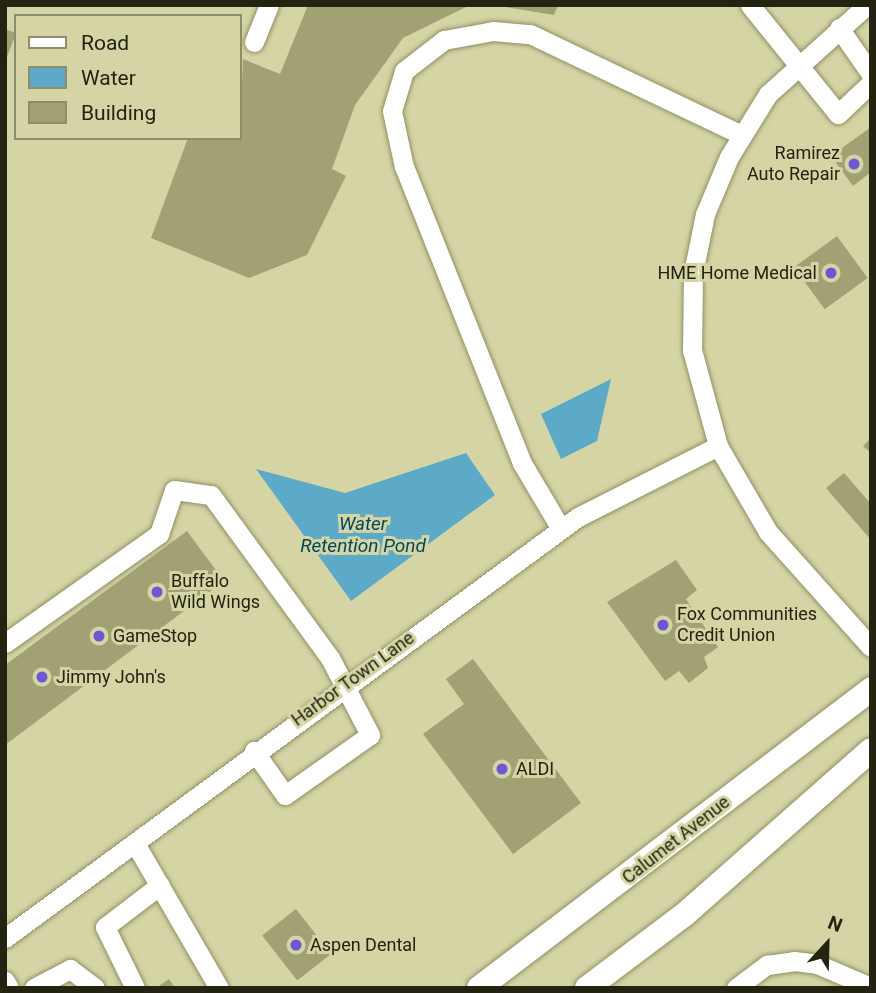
<!DOCTYPE html>
<style>
body{margin:0}
#map{position:relative;width:876px;height:993px;overflow:hidden;background:#d4d4a5;font-family:Roboto,sans-serif}
div>[style]{position:absolute}
.water>*{inset:0;background:#5da9c8}
.building>*{inset:0;background:#a2a174;transform-origin:0 0}
.roads{filter:drop-shadow(0 0 2px #919063) drop-shadow(0 0 2px #919063)}
.minor>*{height:19px;margin:-9.5px;padding:0 9.5px;transform-origin:9.5px;border-radius:9.5px;background:#fff}
.major>*{height:24px;margin:-12px;padding:0 12px;transform-origin:12px;border-radius:12px;background:#fff}
.dots>*{width:19px;height:19px;translate:-50% -50%;box-sizing:border-box;border:4px solid #d4d4a5;border-radius:50%}
span{translate:-50% -50%;white-space:nowrap;text-align:center;line-height:1.15;-webkit-text-stroke:6px #d4d4a5;paint-order:stroke}
.poi-label{font-size:18px;color:#242311}
.right{translate:-100% -50%;text-align:right}
.left{translate:0 -50%;text-align:left}
.street-label{font-size:18px;color:#242311}
.water-label{font-size:19px;color:#02475d;font-style:italic}
.frame{position:absolute;inset:0;border:7px solid #242311;pointer-events:none}
.legend{position:absolute;left:14px;top:14px;width:228px;height:126px;box-sizing:border-box;background:#d4d4a5;border:2px solid #8e8d6a;margin:0;padding:9px 12px;list-style:none;font-size:21px;color:#242311}
.legend li{display:flex;align-items:center;gap:14px;height:35px}
.legend b{width:35px;border:2px solid #8e8d6a}
.north{position:absolute;left:792px;top:909px;width:70px;height:70px;-webkit-text-stroke:5px #d4d4a5;paint-order:stroke;rotate:22deg;font-size:19px;font-weight:700;line-height:28px;text-align:center;color:#242311}
.north::after{content:'';display:block;margin:auto;width:24px;height:32px;background:#242311;clip-path:polygon(50% 0,100% 100%,50% 72%,0 100%)}
</style>
<div id="map">
<div class="water">
<div style="clip-path:polygon(611px 379px,597px 441px,561px 459px,541px 414px)"></div>
<div style="clip-path:polygon(466px 453px,495px 495px,351px 601px,256px 469px,345px 493px)"></div>
</div>
<div class="building">
<div style="clip-path:polygon(308px 5px,470px 5px,403px 38px,355px 105px,332px 169px,346px 176px,307px 255px,249px 278px,151px 238px,188px 138px,240px 138px,243px 59px,280px 74px)"></div>
<div style="clip-path:polygon(493px 5px,558px 5px,554px 15px)"></div>
<div style="clip-path:polygon(5px 29px,16px 33px,5px 62px)"></div>
<div style="clip-path:polygon(871px 127px,871px 172px,853px 186px,831px 156px)"></div>
<div style="left:837px;top:236px;width:52px;height:53px;rotate:54deg"></div>
<div style="clip-path:polygon(871px 438px,871px 453px,863px 446px)"></div>
<div style="clip-path:polygon(844px 473px,871px 504px,871px 540px,826px 488px)"></div>
<div style="clip-path:polygon(187px 531px,224px 581px,5px 745px,5px 665px)"></div>
<div style="clip-path:polygon(676px 560px,697px 590px,686px 599px,718px 647px,704px 657px,708px 668px,689px 683px,679px 671px,665px 681px,607px 602px)"></div>
<div style="clip-path:polygon(473px 659px,581px 803px,513px 854px,423px 734px,464px 704px,446px 679px)"></div>
<div style="left:296px;top:909px;width:57px;height:43px;rotate:52deg"></div>
<div style="clip-path:polygon(169px 979px,175px 988px,156px 988px)"></div>
</div>
<div class="roads">
<div class="minor">
<div style="left:750px;top:5px;width:140px;rotate:51.1deg"></div>
<div style="left:838px;top:114px;width:45px;rotate:-43.2deg"></div>
<div style="left:867px;top:5px;width:133px;rotate:138deg"></div>
<div style="left:768px;top:94px;width:74px;rotate:121.8deg"></div>
<div style="left:729px;top:157px;width:62px;rotate:112.8deg"></div>
<div style="left:705px;top:214px;width:60px;rotate:101.5deg"></div>
<div style="left:693px;top:273px;width:77px;rotate:90.7deg"></div>
<div style="left:692px;top:350px;width:99px;rotate:74.8deg"></div>
<div style="left:718px;top:446px;width:99px;rotate:59.8deg"></div>
<div style="left:768px;top:532px;width:154px;rotate:48.2deg"></div>
<div style="left:839px;top:28px;width:56px;rotate:55.2deg"></div>
<div style="left:254px;top:42px;width:40px;rotate:-68deg"></div>
<div style="left:561px;top:529px;width:77px;rotate:-120.6deg"></div>
<div style="left:522px;top:463px;width:319px;rotate:-111.7deg"></div>
<div style="left:404px;top:167px;width:57px;rotate:-102.1deg"></div>
<div style="left:392px;top:111px;width:42px;rotate:-73.3deg"></div>
<div style="left:404px;top:71px;width:51px;rotate:-37.8deg"></div>
<div style="left:444px;top:40px;width:50px;rotate:-10.4deg"></div>
<div style="left:493px;top:31px;width:37px;rotate:5deg"></div>
<div style="left:530px;top:34px;width:235px;rotate:25.5deg"></div>
<div style="left:5px;top:643px;width:189px;rotate:-35.3deg"></div>
<div style="left:159px;top:534px;width:46px;rotate:-71.2deg"></div>
<div style="left:174px;top:490px;width:37px;rotate:8deg"></div>
<div style="left:211px;top:495px;width:202px;rotate:53.9deg"></div>
<div style="left:330px;top:658px;width:87px;rotate:62.5deg"></div>
<div style="left:370px;top:735px;width:104px;rotate:144.8deg"></div>
<div style="left:285px;top:795px;width:54px;rotate:-125.2deg"></div>
<div style="left:136px;top:845px;width:165px;rotate:59.9deg"></div>
<div style="left:5px;top:938px;width:711px;rotate:-36.31deg"></div>
<div style="left:578px;top:517px;width:157px;rotate:-26.9deg"></div>
<div style="left:5px;top:981px;width:8px;rotate:60deg"></div>
<div style="left:34px;top:988px;width:41px;rotate:-27.8deg"></div>
<div style="left:70px;top:969px;width:31px;rotate:37deg"></div>
<div style="left:135px;top:988px;width:68px;rotate:-116.2deg"></div>
<div style="left:105px;top:927px;width:69px;rotate:-37.4deg"></div>
<div style="left:736px;top:988px;width:39px;rotate:-37deg"></div>
<div style="left:767px;top:965px;width:27px;rotate:-8deg"></div>
<div style="left:794px;top:961px;width:23px;rotate:7deg"></div>
<div style="left:817px;top:964px;width:59px;rotate:23.1deg"></div>
</div>
<div class="major">
<div style="left:479px;top:988px;width:493px;rotate:-37.3deg"></div>
<div style="left:587px;top:988px;width:121px;rotate:-37deg"></div>
<div style="left:684px;top:915px;width:249px;rotate:-41.4deg"></div>
</div>
</div>
<div class="dots">
<div style="left:854px;top:164px;background:#6e58d2"></div>
<div style="left:831px;top:273px;background:#6e58d2"></div>
<div style="left:157px;top:592px;background:#6e58d2"></div>
<div style="left:663px;top:625px;background:#6e58d2"></div>
<div style="left:99px;top:636px;background:#6e58d2"></div>
<div style="left:42px;top:677px;background:#6e58d2"></div>
<div style="left:502px;top:769px;background:#6e58d2"></div>
<div style="left:296px;top:945px;background:#6e58d2"></div>
</div>
<div class="poi-label">
<span class="right" style="left:840px;top:164px">Ramirez<br>Auto Repair</span>
<span class="right" style="left:817px;top:273px">HME Home Medical</span>
<span class="left" style="left:171px;top:592px">Buffalo<br>Wild Wings</span>
<span class="left" style="left:677px;top:625px">Fox Communities<br>Credit Union</span>
<span class="left" style="left:113px;top:636px">GameStop</span>
<span class="left" style="left:56px;top:677px">Jimmy John's</span>
<span class="left" style="left:516px;top:769px">ALDI</span>
<span class="left" style="left:310px;top:945px">Aspen Dental</span>
</div>
<div class="street-label">
<span style="left:353px;top:679px;rotate:-36deg">Harbor Town Lane</span>
<span style="left:676px;top:840px;rotate:-38deg">Calumet Avenue</span>
</div>
<div class="water-label">
<span style="left:363px;top:535px">Water<br>Retention Pond</span>
</div>
<div class="frame"></div>
<ul class="legend">
<li><b style="height:9px;background:#fff"></b>Road</li>
<li><b style="height:19px;background:#5da9c8"></b>Water</li>
<li><b style="height:19px;background:#a2a174"></b>Building</li>
</ul>
<div class="north">N</div>
</div>
